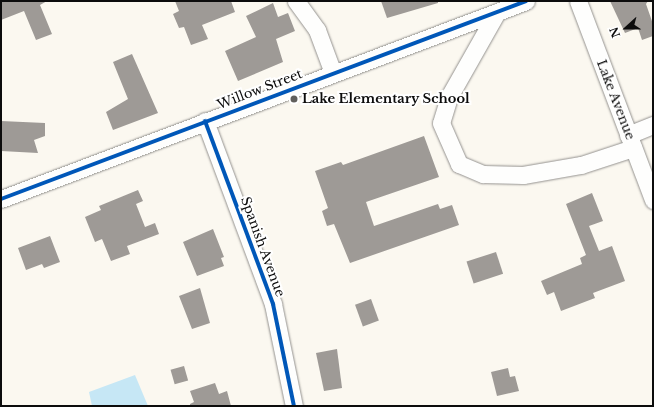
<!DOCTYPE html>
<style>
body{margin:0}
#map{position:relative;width:654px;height:407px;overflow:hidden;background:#fbf8f0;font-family:"Libre Baskerville",serif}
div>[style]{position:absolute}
.water>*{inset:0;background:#c6e7f5}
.building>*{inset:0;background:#9e9a96;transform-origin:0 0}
.roads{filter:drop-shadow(0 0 1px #94928f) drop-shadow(0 0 1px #94928f)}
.minor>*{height:17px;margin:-8.5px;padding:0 8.5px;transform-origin:8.5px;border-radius:8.5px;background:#fefefd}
.cycleway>*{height:4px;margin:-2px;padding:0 2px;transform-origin:2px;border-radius:2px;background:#0057b8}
.dots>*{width:11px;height:11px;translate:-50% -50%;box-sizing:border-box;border:2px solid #fff;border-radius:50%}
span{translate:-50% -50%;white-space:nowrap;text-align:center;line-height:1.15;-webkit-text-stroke:4px #fff;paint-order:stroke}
.street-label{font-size:13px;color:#0c0c0c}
.poi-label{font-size:13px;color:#0c0c0c;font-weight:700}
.left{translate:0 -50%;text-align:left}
.frame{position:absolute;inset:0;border:2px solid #0c0c0c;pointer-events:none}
.north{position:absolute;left:606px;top:8px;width:40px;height:40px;-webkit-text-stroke:3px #fff;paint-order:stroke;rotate:249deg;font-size:11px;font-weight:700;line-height:16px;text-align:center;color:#0c0c0c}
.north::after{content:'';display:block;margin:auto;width:14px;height:18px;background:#0c0c0c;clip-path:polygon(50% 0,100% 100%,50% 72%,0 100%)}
</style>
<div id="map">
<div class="water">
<div style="clip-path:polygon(135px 375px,148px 406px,92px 406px,89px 392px)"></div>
</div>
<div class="building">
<div style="clip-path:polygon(1px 1px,47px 1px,40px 5px,52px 34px,36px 40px,24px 11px,1px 20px)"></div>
<div style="clip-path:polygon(175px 1px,231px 1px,235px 12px,202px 25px,208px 39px,191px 45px,184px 27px,179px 28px,173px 14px,179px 11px)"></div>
<div style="clip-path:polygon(381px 1px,438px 1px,438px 3px,387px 18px)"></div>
<div style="clip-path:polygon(610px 1px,648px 1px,646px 4px,653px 24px,653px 36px,642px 40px,638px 28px,625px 33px)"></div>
<div style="clip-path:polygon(273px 3px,278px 17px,288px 13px,295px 31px,276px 39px,283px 62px,238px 81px,225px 51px,256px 37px,246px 16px)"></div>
<div style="clip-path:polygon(132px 54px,158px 113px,113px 130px,106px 112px,128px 99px,113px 62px)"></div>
<div style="clip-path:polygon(1px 121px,45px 123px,45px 136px,34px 140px,38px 153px,1px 151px)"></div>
<div style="clip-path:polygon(424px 136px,439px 177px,366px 202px,374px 226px,438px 204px,440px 209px,452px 205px,459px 225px,350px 263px,334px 224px,327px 226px,322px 211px,328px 208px,315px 171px,341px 162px,343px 165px)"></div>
<div style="clip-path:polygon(138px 190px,143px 201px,136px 204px,145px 227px,155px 223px,159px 234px,127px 246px,130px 254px,111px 261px,102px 239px,95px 242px,85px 217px,101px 210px,99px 206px)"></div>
<div style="clip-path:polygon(592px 193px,603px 221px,589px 226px,599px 251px,612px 246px,625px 281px,593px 293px,595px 298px,561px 311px,554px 292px,547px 295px,541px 281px,582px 264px,580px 258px,586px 255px,566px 204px)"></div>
<div style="clip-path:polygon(213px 229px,224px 257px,221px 258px,224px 266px,197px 276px,183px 242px)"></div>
<div style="clip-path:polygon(50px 236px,60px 262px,44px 268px,42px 264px,26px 270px,18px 248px)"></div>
<div style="left:496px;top:252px;width:23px;height:31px;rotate:72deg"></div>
<div style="clip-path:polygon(200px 288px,210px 323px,192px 329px,179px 296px)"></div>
<div style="left:371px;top:299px;width:23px;height:17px;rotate:70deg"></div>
<div style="clip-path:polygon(337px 349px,342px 388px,324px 391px,316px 353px)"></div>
<div style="left:184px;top:366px;width:15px;height:14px;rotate:74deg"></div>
<div style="clip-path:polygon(508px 368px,510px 377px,515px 376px,519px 391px,497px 396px,491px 372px)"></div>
<div style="clip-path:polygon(215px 383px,219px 394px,227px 391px,231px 406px,190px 406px,190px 404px,194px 402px,190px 391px)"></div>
</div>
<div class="roads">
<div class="minor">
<div style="left:296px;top:1px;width:36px;rotate:54deg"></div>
<div style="left:317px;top:30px;width:46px;rotate:69.6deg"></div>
<div style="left:578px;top:1px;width:213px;rotate:69.3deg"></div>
<div style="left:497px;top:12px;width:98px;rotate:119.5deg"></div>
<div style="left:449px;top:97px;width:27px;rotate:107deg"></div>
<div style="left:441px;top:123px;width:45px;rotate:66.3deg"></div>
<div style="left:459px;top:164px;width:26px;rotate:23deg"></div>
<div style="left:483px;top:174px;width:40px;rotate:1.4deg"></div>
<div style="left:523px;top:175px;width:59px;rotate:-9.8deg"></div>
<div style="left:581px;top:165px;width:55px;rotate:-18.1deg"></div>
<div style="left:205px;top:121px;width:195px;rotate:69.6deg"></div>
<div style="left:273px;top:304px;width:104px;rotate:78.4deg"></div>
<div style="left:628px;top:135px;width:27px;rotate:-22deg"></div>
<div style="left:1px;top:199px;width:561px;rotate:-20.66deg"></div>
</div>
</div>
<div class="cycleway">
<div style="left:205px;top:121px;width:195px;rotate:69.6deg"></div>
<div style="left:273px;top:304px;width:104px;rotate:78.4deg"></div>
<div style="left:1px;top:199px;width:561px;rotate:-20.66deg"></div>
</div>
<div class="dots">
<div style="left:294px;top:99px;background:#605f5c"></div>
</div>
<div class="street-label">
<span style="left:260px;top:90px;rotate:-21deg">Willow Street</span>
<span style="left:615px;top:100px;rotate:69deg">Lake Avenue</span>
<span style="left:262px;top:247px;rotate:70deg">Spanish Avenue</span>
</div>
<div class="poi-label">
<span class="left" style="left:302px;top:99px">Lake Elementary School</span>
</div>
<div class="frame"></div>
<div class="north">N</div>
</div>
